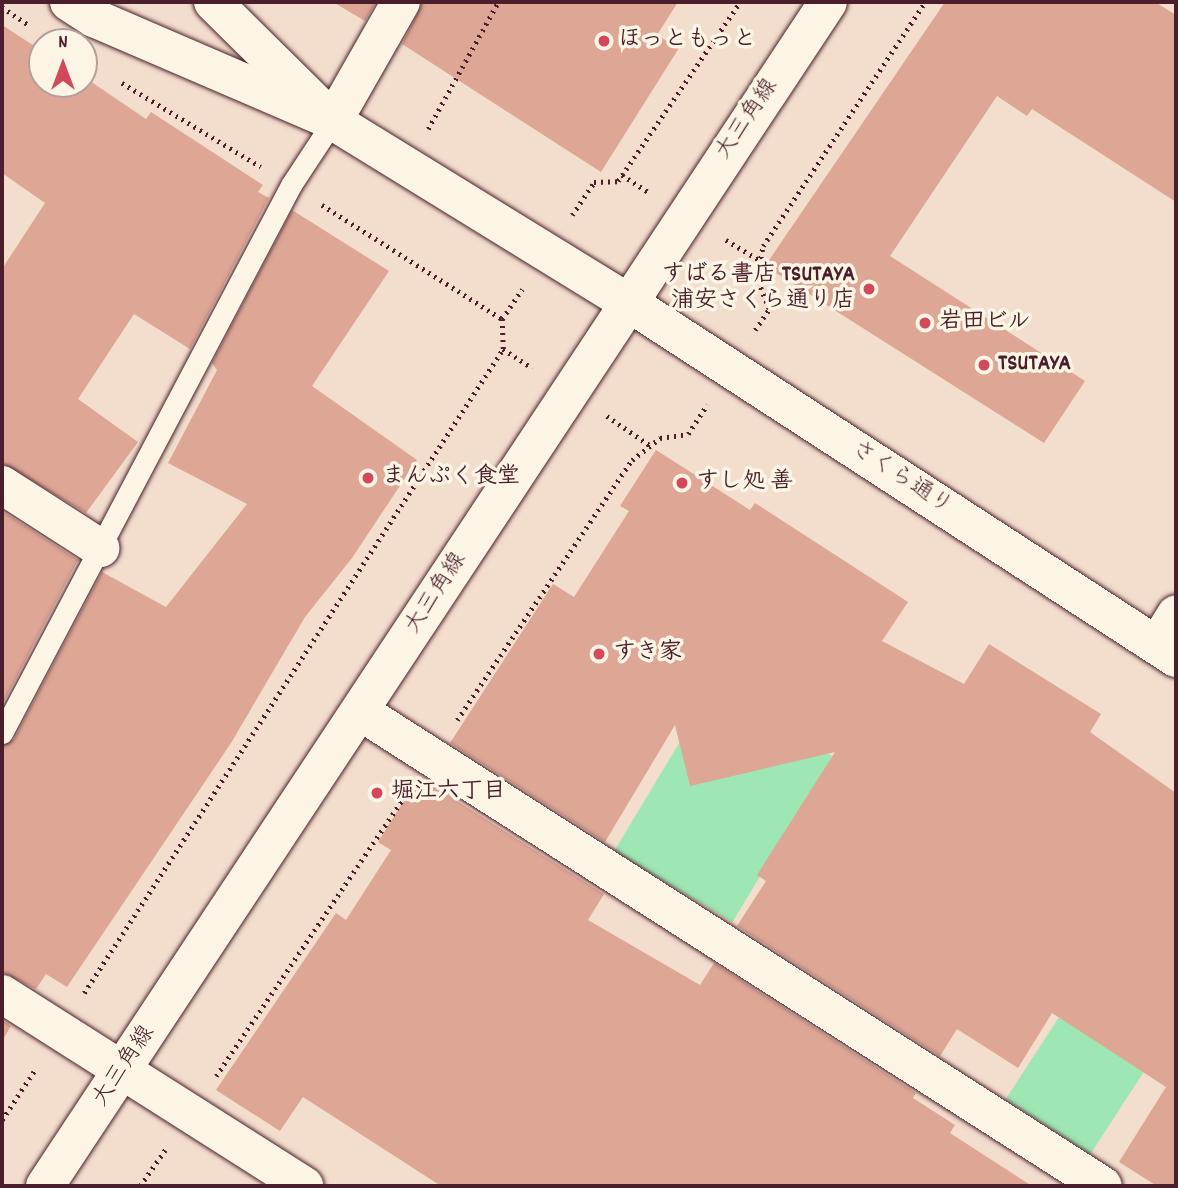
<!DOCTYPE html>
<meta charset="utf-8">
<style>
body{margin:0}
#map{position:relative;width:1178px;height:1188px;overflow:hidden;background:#f3ddcd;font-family:Dekko,"Klee One",sans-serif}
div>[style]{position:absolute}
.green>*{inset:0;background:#9ee6b4;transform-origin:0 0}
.building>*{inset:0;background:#dda695}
.path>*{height:4.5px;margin-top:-2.25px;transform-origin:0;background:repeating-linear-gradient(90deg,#4a1f2b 0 2px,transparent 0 7px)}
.roads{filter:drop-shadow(0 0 2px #4a1f2b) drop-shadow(0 0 2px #4a1f2b)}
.lane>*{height:21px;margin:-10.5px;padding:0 10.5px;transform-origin:10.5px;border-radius:10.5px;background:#fcf5e5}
.street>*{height:38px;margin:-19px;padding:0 19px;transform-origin:19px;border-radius:19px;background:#fcf5e5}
.secondary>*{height:38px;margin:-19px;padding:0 19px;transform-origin:19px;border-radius:19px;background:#fcf5e5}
.dots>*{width:19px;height:19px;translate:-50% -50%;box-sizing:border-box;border:4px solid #fcf5e5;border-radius:50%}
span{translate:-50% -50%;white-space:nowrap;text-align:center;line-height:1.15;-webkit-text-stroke:7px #fcf5e5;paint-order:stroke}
.poi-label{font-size:23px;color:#4a1f2b;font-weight:700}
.left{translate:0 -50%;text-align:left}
.right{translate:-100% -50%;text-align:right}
.street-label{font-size:23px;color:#4a1f2b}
.frame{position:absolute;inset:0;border:4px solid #4a1f2b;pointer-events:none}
.north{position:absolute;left:28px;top:28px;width:70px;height:70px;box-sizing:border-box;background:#fcf5e5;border:2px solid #b59f9b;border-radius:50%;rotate:0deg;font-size:19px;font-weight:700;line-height:28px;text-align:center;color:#4a1f2b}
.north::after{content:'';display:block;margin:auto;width:24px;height:32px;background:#d1495b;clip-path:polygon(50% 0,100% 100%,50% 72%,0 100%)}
</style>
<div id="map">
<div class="green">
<div style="left:714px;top:685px;width:138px;height:194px;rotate:31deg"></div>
<div style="left:1059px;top:1017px;width:101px;height:98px;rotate:33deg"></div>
</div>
<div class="building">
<div style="clip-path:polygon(333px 2px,376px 2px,365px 21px)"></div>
<div style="clip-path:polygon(423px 2px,678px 2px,657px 35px,679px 48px,601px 172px,402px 44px)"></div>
<div style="clip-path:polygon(945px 2px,1155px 2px,1176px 15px,1176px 202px,1032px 109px,1027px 116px,997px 96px,890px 256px,1085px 381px,1044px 443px,765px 266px)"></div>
<div style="clip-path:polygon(2px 25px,42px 51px,42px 84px,84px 84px,84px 77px,146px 119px,151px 112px,263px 185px,258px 192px,269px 198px,190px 349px,134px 314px,78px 399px,138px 442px,86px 513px,2px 463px,2px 269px,45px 203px,2px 173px)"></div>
<div style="clip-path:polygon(292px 210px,389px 271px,312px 386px,417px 460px,352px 558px,305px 617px,231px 743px,67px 987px,46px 974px,36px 989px,2px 972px,2px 746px,14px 739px,102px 572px,166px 607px,247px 504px,168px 463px,217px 370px,212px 363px)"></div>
<div style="clip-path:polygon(656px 450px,750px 510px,755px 503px,908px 602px,882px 641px,964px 684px,989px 644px,1101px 714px,1090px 732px,1176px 793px,1176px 1186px,1157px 1186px,1119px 1162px,1166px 1087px,1052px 1013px,1018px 1068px,957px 1029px,940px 1056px,737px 926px,766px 881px,757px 875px,835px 752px,690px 786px,675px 725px,605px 842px,450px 743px,553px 584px,574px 597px,629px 511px,620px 506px)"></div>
<div style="clip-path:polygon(2px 511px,78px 560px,2px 705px)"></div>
<div style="clip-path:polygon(419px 777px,604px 894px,588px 920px,700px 985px,714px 963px,916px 1093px,913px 1098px,955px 1125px,950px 1133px,1032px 1186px,441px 1186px,303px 1097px,280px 1131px,216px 1090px,336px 913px,346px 920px,391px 850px,378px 842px)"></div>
<div style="clip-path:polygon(2px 1020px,11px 1026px,2px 1041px)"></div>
</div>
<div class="path">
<div style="left:2px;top:7px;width:34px;rotate:34deg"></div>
<div style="left:122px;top:83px;width:162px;rotate:31.1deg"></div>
<div style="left:428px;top:129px;width:145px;rotate:-61.1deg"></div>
<div style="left:622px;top:175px;width:33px;rotate:33deg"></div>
<div style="left:322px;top:205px;width:213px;rotate:32.3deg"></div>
<div style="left:572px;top:215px;width:40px;rotate:-56deg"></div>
<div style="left:594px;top:182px;width:24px;rotate:-2deg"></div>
<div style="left:618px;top:181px;width:217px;rotate:-55.7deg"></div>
<div style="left:726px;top:240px;width:41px;rotate:31deg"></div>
<div style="left:755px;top:330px;width:25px;rotate:-56deg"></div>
<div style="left:769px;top:309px;width:32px;rotate:-112deg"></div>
<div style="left:757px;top:279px;width:34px;rotate:-80deg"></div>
<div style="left:763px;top:246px;width:293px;rotate:-56.4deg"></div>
<div style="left:503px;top:349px;width:35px;rotate:33deg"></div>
<div style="left:607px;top:416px;width:53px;rotate:34.3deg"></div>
<div style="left:457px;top:720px;width:313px;rotate:-56.1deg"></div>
<div style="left:632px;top:460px;width:36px;rotate:-38deg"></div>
<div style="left:660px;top:438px;width:28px;rotate:-8deg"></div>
<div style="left:688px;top:434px;width:35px;rotate:-57deg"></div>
<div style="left:84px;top:993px;width:768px;rotate:-56.95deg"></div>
<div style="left:503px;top:349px;width:30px;rotate:-92deg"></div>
<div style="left:502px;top:319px;width:36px;rotate:-56deg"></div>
<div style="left:216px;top:1076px;width:341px;rotate:-56deg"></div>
<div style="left:2px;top:1120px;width:62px;rotate:-56.8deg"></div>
<div style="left:140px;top:1186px;width:44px;rotate:-55.2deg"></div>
</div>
<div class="roads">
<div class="lane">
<div style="left:2px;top:733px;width:620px;rotate:-62.19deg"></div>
<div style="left:291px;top:185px;width:77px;rotate:-56.7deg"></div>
</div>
<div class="street">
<div style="left:333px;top:121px;width:137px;rotate:-60.3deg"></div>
<div style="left:2px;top:485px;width:117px;rotate:32.7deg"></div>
<div style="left:1157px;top:645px;width:36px;rotate:-58deg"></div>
<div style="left:361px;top:712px;width:880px;rotate:32.57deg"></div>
<div style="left:2px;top:994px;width:358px;rotate:32.4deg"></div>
</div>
<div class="secondary">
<div style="left:69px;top:2px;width:30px;rotate:33deg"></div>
<div style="left:94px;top:18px;width:260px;rotate:23.3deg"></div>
<div style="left:333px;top:121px;width:344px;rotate:31.6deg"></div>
<div style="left:626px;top:301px;width:656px;rotate:32.99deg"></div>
<div style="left:213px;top:2px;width:148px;rotate:44.7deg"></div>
<div style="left:45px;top:1186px;width:1419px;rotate:-56.52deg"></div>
</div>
</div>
<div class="dots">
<div style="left:604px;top:41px;background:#d1495b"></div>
<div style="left:869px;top:289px;background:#d1495b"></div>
<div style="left:925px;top:323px;background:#d1495b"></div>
<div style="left:984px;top:365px;background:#d1495b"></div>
<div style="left:368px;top:478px;background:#d1495b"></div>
<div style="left:682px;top:483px;background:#d1495b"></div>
<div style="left:599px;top:654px;background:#d1495b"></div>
<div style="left:377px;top:793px;background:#d1495b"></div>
</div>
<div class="poi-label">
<span class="left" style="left:618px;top:41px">ほっともっと</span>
<span class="right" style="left:855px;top:289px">すばる書店 TSUTAYA<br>浦安さくら通り店</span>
<span class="left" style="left:939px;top:323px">岩田ビル</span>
<span class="left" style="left:998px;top:365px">TSUTAYA</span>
<span class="left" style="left:382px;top:478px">まんぷく食堂</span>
<span class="left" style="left:696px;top:483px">すし処 善</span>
<span class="left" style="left:613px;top:654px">すき家</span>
<span class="left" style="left:391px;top:793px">堀江六丁目</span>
</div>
<div class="street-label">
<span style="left:748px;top:120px;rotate:-56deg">大三角線</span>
<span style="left:901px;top:479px;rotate:33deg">さくら通り</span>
<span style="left:437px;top:594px;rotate:-57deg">大三角線</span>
<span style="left:125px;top:1067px;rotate:-56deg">大三角線</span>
</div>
<div class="frame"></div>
<div class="north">N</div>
</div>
